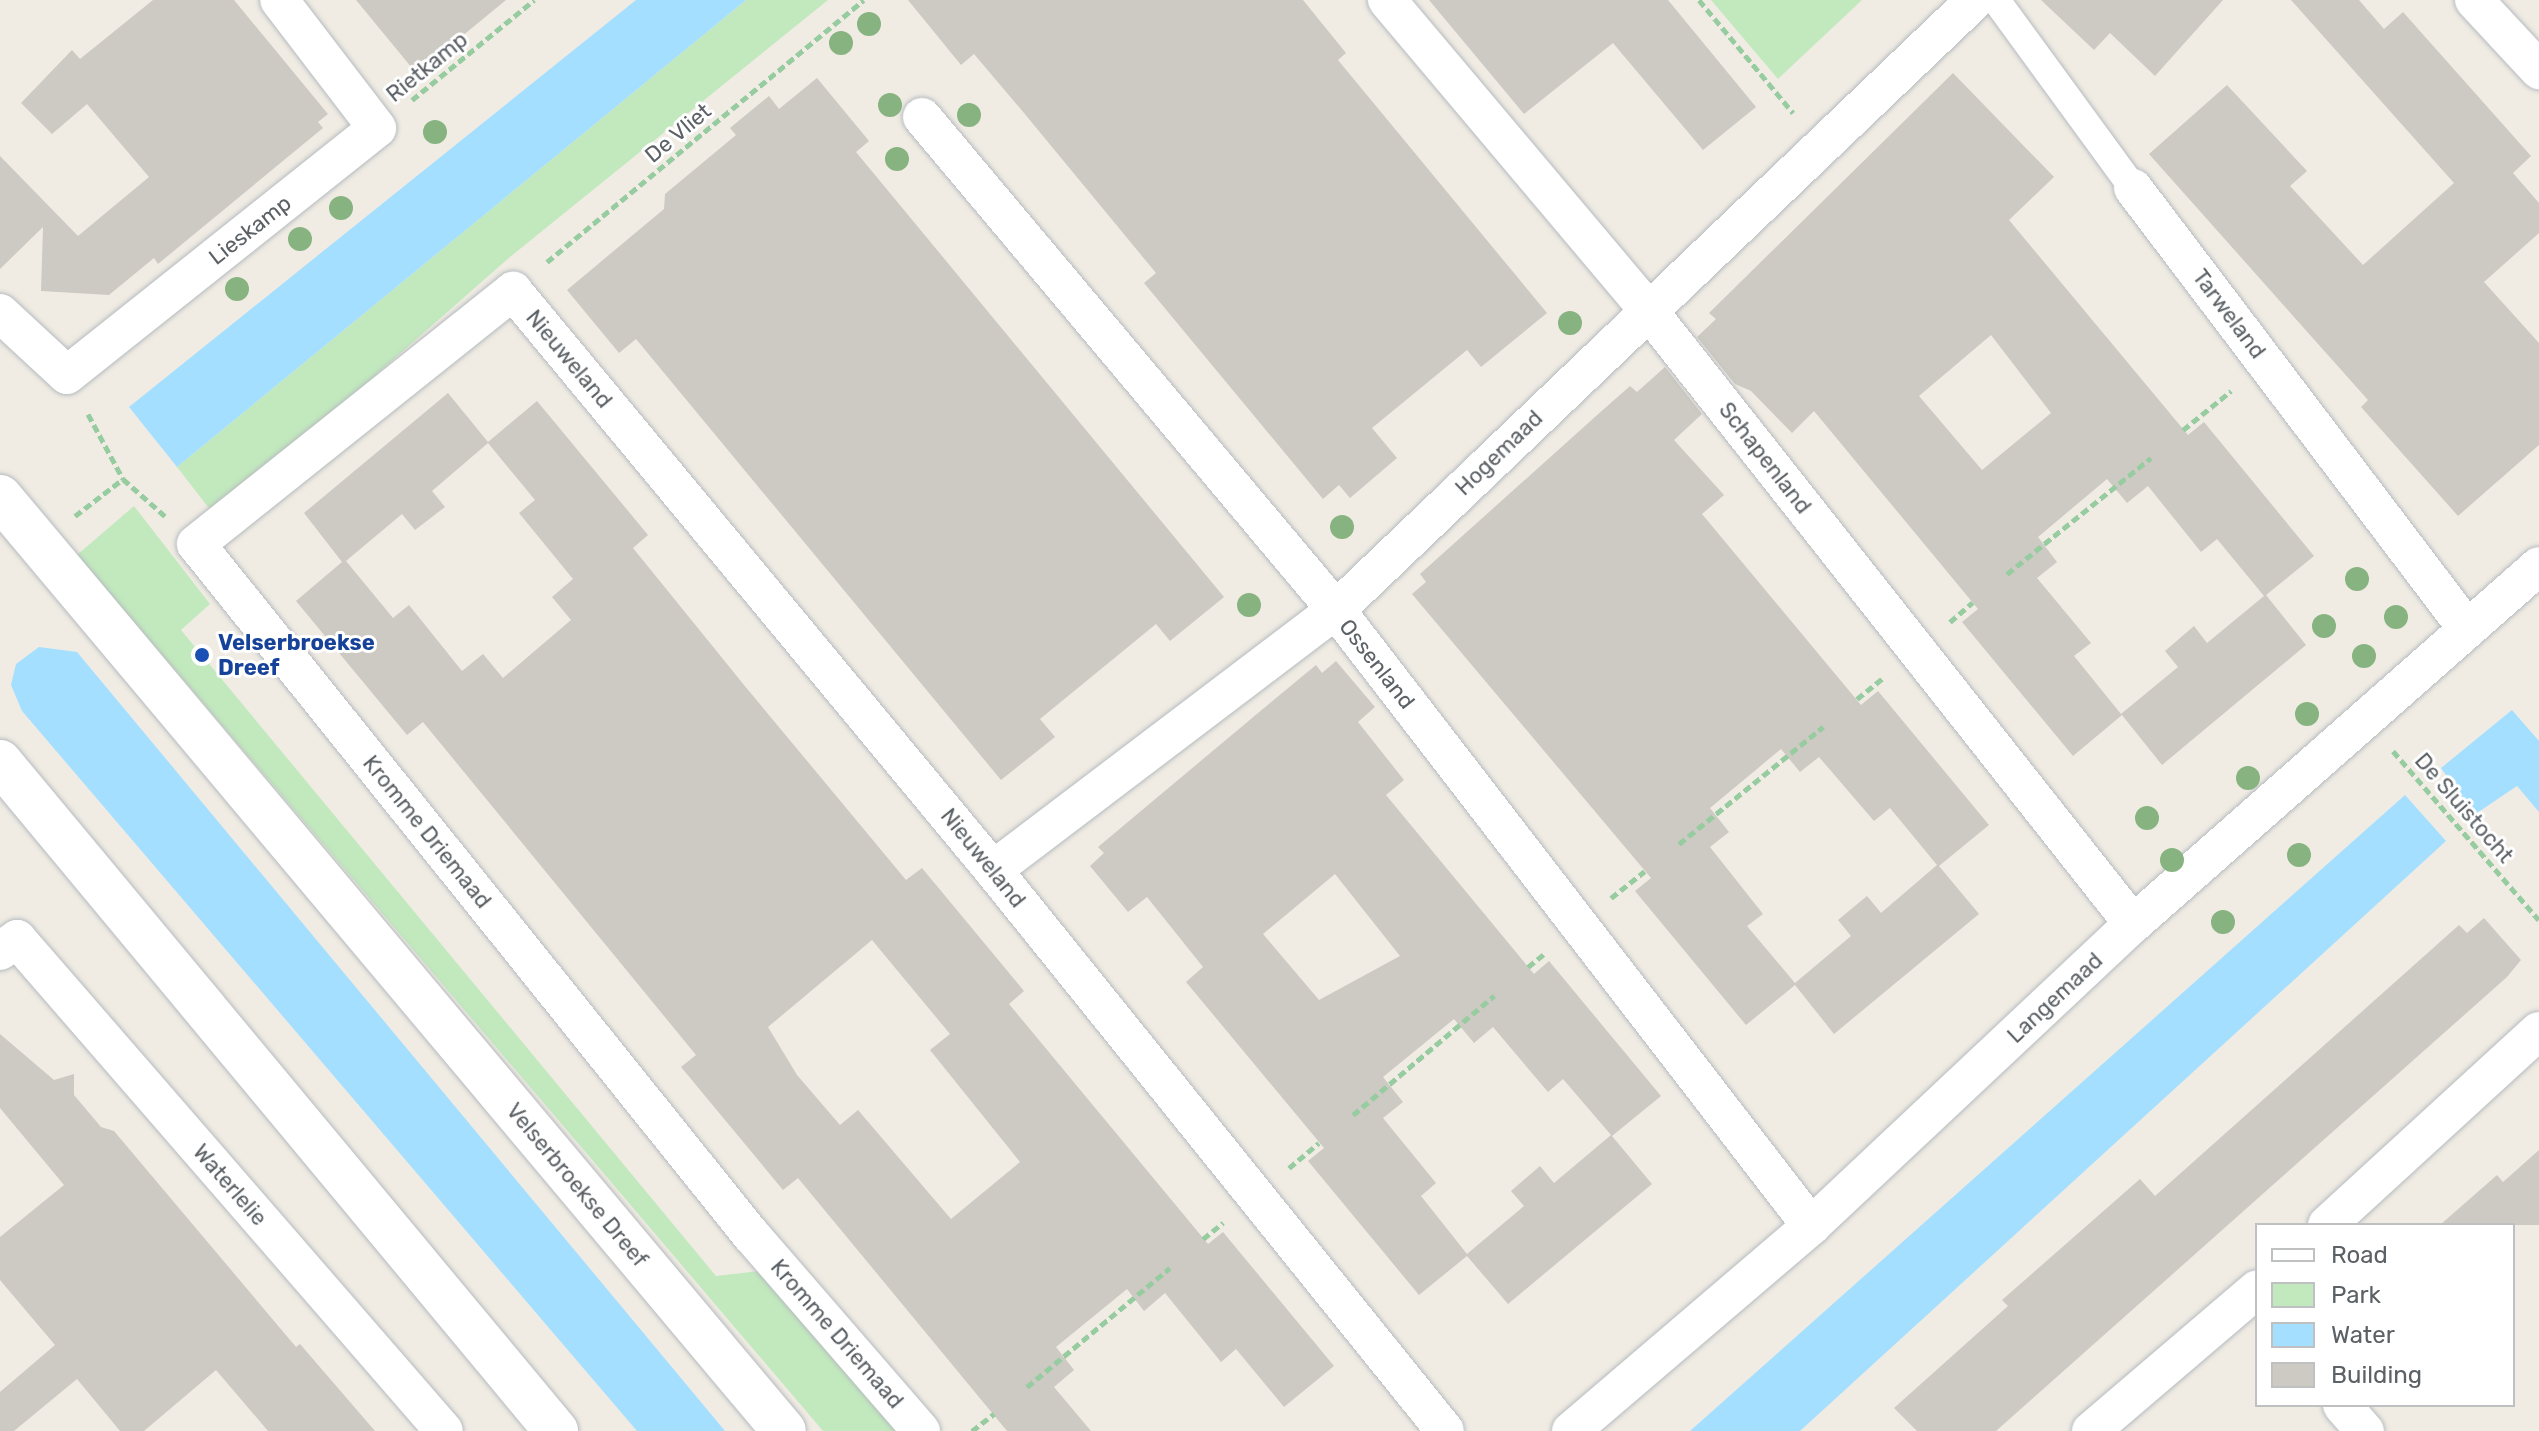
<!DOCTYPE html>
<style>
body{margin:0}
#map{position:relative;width:2539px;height:1431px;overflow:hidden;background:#f0ece4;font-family:Rubik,sans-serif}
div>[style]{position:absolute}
.green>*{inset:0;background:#c2e9be}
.water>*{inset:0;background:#a4dfff}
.building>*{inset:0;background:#cdc9c3}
.path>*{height:5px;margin-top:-2.5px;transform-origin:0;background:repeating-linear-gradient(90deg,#96cca0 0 8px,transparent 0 12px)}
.roads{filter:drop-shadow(0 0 2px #b6bbbf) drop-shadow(0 0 2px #b6bbbf)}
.pedestrian>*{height:28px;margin:-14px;padding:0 14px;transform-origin:14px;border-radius:14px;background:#fff}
.minor>*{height:38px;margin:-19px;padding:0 19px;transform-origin:19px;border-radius:19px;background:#fff}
.secondary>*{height:44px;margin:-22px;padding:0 22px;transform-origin:22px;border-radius:22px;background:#fff}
.trees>*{width:24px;height:24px;margin:-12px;border-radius:50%;background:#86b37f}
.dots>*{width:22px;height:22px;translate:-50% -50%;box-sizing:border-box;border:4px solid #fff;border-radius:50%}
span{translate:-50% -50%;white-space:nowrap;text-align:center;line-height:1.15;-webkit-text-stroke:6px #fff;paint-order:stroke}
.street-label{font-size:22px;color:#5c6166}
.transit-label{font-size:22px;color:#164399;font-weight:700}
.left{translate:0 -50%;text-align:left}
.legend{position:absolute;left:2255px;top:1223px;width:260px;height:184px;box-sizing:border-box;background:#fff;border:2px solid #bec0c2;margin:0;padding:10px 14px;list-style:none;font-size:24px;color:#5c6166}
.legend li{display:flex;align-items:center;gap:16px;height:40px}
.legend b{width:40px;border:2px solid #bec0c2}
</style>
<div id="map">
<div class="green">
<div style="clip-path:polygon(746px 0,828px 0,510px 257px,215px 516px,177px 467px)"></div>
<div style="clip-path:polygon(1711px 0,1862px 0,1778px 79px)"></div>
<div style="clip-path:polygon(134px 506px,210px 604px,181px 630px,716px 1276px,769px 1270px,901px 1431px,823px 1431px,77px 555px)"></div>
</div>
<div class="water">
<div style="clip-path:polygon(636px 0,746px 0,177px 467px,129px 407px)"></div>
<div style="clip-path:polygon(39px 647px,77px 652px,725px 1431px,637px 1431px,22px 711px,11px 685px,16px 664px)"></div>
<div style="clip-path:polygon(2512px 710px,2539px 741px,2539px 812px,2517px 786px,2474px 815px,2441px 768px)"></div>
<div style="clip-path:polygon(2405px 795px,2446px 841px,1800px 1431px,1690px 1431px)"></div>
</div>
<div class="building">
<div style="clip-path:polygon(153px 0,234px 0,328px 114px,318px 122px,323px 128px,158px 264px,154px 258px,109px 295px,41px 291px,43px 227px,0 269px,0 156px,78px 236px,149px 177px,87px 104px,52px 134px,21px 103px,72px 50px,80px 59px)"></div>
<div style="clip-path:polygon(356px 0,506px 0,427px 65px,423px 60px,412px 68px)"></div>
<div style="clip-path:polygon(908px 0,1303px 0,1346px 53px,1338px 60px,1547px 313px,1481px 367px,1467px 350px,1372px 428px,1397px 458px,1350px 498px,1339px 485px,1323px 499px,1144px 283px,1156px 273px,1024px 113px,974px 54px,961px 65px)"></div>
<div style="clip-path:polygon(1429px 0,1668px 0,1756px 107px,1703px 150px,1613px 43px,1524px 114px)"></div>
<div style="clip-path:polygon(2041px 0,2223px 0,2155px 76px,2110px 33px,2094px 50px)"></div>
<div style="clip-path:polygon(2291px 0,2359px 0,2384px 29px,2403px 12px,2531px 156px,2513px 173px,2539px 203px,2539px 233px,2484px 282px,2539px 343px,2539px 445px,2458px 516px,2361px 407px,2368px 400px,2149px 154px,2227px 85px,2307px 171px,2290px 186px,2363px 265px,2454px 183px)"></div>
<div style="clip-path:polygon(evenodd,1953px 73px,2054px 177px,2009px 220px,2188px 435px,2204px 422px,2314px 556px,2266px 595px,2306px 645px,2162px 765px,2122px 715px,2073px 756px,1962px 622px,1978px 609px,1814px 411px,1792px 433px,1751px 391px,1735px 384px,1697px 337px,1716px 319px,1709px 313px,1953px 73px,1991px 335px,2051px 413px,1982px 470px,1919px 396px,1991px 335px,1953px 73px,2107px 479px,2127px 503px,2148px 486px,2201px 552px,2217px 539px,2264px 596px,2207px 643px,2194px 626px,2165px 651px,2178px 667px,2121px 714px,2074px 656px,2091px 643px,2037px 578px,2057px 562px,2038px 537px,2107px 479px)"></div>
<div style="clip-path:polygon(817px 78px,869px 141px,856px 152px,1224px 597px,1170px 641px,1156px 624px,1040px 719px,1055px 737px,1001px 780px,636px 339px,619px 353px,567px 290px,664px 209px,665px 194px,736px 135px,730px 128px,769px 96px,779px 109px)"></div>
<div style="clip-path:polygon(evenodd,1665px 367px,1702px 414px,1674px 440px,1724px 495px,1702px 514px,1861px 705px,1878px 691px,1989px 825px,1939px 866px,1979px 914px,1834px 1034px,1795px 985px,1746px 1025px,1635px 891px,1651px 878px,1412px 594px,1426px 582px,1420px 574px,1596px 416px,1630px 386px,1637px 392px,1665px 367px,1781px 749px,1800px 772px,1819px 757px,1874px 821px,1890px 808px,1937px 865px,1881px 913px,1867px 896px,1838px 920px,1851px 936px,1795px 983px,1747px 926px,1763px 914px,1710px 847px,1729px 832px,1710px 808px,1781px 749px)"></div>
<div style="clip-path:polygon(evenodd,448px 393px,488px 442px,537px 401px,648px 535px,633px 548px,744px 685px,906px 880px,922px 868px,1024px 991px,1009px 1004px,1208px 1244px,1223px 1232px,1334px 1366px,1284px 1407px,1236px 1349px,1221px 1362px,1165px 1293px,1144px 1311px,1127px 1289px,1056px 1347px,1074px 1370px,1054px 1387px,1091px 1431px,1007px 1431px,798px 1178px,783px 1190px,681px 1067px,696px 1055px,423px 722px,407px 735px,296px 601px,342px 562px,304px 513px,448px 393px,488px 443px,535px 500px,519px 513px,573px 579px,552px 597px,571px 620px,503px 678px,483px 654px,462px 671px,409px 605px,393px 618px,346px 561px,402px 514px,415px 530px,445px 507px,432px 491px,488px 443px,448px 393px,872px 940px,950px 1034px,930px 1050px,1020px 1162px,951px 1219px,858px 1110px,840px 1125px,797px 1075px,768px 1027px,872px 940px)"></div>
<div style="clip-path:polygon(evenodd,1336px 661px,1375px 707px,1358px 722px,1404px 780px,1386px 795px,1534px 974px,1549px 961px,1661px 1096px,1612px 1136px,1652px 1184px,1508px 1304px,1467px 1256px,1419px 1295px,1308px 1161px,1324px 1148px,1186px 982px,1203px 967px,1147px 897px,1128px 912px,1090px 866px,1104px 853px,1098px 847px,1264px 708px,1316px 665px,1322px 673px,1336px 661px,1335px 874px,1400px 956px,1319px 1000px,1263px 934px,1335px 874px,1336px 661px,1454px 1019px,1474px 1043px,1493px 1027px,1548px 1092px,1563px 1079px,1611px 1135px,1554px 1183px,1540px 1166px,1511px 1191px,1524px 1206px,1467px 1254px,1421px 1196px,1436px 1183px,1383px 1118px,1403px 1102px,1383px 1077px,1454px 1019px)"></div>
<div style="clip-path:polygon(2484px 918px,2521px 960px,2507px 977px,1996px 1431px,1917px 1431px,1894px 1408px,2008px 1306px,2002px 1300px,2140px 1179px,2155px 1196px,2459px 925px,2467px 933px)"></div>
<div style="clip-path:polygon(0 1034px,54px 1080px,74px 1074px,74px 1095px,101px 1127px,114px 1131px,296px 1347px,300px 1344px,375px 1431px,268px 1431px,216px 1370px,144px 1431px,120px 1431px,77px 1379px,14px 1431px,0 1431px,0 1392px,55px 1345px,0 1280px,0 1237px,64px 1185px,0 1108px)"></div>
<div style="clip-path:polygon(2539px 1150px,2539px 1225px,2440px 1225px,2497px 1175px,2503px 1182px)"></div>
</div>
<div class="path">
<div style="left:1699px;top:0;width:147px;rotate:50.2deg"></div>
<div style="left:412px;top:100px;width:158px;rotate:-39.3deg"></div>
<div style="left:547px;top:262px;width:411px;rotate:-39.6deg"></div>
<div style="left:88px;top:414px;width:74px;rotate:61.7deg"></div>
<div style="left:123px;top:479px;width:56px;rotate:41.4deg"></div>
<div style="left:2183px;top:430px;width:62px;rotate:-39.1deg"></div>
<div style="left:75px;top:516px;width:61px;rotate:-37.6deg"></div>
<div style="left:2007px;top:574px;width:185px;rotate:-38.9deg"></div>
<div style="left:1950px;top:622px;width:30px;rotate:-41deg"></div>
<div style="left:1857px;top:699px;width:35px;rotate:-39deg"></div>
<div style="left:2393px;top:751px;width:223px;rotate:49.2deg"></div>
<div style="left:1679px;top:844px;width:186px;rotate:-39.1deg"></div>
<div style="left:1611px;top:898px;width:43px;rotate:-38.5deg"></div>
<div style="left:1528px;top:967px;width:22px;rotate:-39deg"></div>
<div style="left:1353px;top:1115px;width:185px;rotate:-40.2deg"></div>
<div style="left:1289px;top:1168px;width:39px;rotate:-40deg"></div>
<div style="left:1203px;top:1239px;width:26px;rotate:-39deg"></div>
<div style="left:1027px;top:1387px;width:186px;rotate:-39.8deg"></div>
<div style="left:972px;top:1431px;width:28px;rotate:-38deg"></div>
</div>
<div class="roads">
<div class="pedestrian">
<div style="left:1996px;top:0;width:233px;rotate:53.9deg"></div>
</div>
<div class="minor">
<div style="left:1387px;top:0;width:405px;rotate:49.9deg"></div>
<div style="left:1648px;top:310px;width:782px;rotate:51.69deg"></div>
<div style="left:2474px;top:0;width:96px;rotate:47.1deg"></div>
<div style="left:922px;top:117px;width:644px;rotate:49.98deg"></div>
<div style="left:1336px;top:610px;width:778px;rotate:52.36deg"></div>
<div style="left:2133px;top:188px;width:550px;rotate:52.84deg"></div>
<div style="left:0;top:313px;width:91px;rotate:42.8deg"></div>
<div style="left:67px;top:375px;width:396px;rotate:-38.5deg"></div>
<div style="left:377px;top:128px;width:161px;rotate:-127.4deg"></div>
<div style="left:993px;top:870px;width:430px;rotate:-37.2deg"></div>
<div style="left:1336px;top:610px;width:883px;rotate:-43.67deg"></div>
<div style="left:0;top:951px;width:21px;rotate:-35deg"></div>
<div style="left:17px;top:939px;width:651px;rotate:49.05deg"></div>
<div style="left:2327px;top:1225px;width:287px;rotate:-42.5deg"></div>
<div style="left:2342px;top:1405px;width:35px;rotate:49deg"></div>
<div style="left:921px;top:1431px;width:259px;rotate:-130.9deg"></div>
<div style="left:751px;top:1235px;width:886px;rotate:-128.77deg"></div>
<div style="left:196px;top:544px;width:406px;rotate:-38.6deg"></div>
<div style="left:513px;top:291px;width:752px;rotate:50.34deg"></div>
<div style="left:993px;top:870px;width:720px;rotate:51.14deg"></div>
<div style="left:1571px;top:1431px;width:316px;rotate:-40.5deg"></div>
<div style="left:1811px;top:1226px;width:441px;rotate:-43.2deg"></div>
<div style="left:2133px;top:924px;width:541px;rotate:-41.4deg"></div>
<div style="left:2091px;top:1431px;width:218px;rotate:-40.5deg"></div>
</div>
<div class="secondary">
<div style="left:0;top:497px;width:1219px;rotate:49.99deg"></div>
<div style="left:0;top:762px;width:870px;rotate:50.27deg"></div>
</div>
</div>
<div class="trees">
<div style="left:869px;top:24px"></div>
<div style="left:841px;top:43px"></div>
<div style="left:890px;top:105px"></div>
<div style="left:969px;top:115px"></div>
<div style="left:435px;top:132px"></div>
<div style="left:897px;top:159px"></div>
<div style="left:341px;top:208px"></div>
<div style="left:300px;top:239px"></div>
<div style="left:237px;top:289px"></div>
<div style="left:1570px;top:323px"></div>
<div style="left:1342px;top:527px"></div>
<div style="left:2357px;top:579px"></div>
<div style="left:1249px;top:605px"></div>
<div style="left:2396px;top:617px"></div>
<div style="left:2324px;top:626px"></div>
<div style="left:2364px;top:656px"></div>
<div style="left:2307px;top:714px"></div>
<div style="left:2248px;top:778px"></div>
<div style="left:2147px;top:818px"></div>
<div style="left:2299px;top:855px"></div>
<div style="left:2172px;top:860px"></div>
<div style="left:2223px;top:922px"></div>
</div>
<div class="dots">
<div style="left:202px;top:655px;background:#1a4fb4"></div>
</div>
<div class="street-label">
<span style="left:427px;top:67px;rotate:-39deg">Rietkamp</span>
<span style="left:678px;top:133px;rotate:-40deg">De Vliet</span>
<span style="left:250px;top:230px;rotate:-38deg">Lieskamp</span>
<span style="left:2229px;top:314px;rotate:53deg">Tarweland</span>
<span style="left:569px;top:359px;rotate:50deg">Nieuweland</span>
<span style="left:1499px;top:453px;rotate:-44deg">Hogemaad</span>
<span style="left:1765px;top:458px;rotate:52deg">Schapenland</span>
<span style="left:1377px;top:664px;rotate:52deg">Ossenland</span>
<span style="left:2464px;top:808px;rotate:49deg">De Sluistocht</span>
<span style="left:427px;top:832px;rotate:51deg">Kromme Driemaad</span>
<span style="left:983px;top:858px;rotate:51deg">Nieuweland</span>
<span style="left:2055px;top:998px;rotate:-43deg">Langemaad</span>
<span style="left:230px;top:1185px;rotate:49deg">Waterlelie</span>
<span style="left:577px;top:1185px;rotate:50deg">Velserbroekse Dreef</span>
<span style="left:837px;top:1334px;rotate:49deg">Kromme Driemaad</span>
</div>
<div class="transit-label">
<span class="left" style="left:218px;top:655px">Velserbroekse<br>Dreef</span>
</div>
<ul class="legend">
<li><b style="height:10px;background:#fff"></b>Road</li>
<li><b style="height:22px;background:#c2e9be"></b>Park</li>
<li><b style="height:22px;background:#a4dfff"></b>Water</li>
<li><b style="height:22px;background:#cdc9c3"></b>Building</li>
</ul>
</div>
